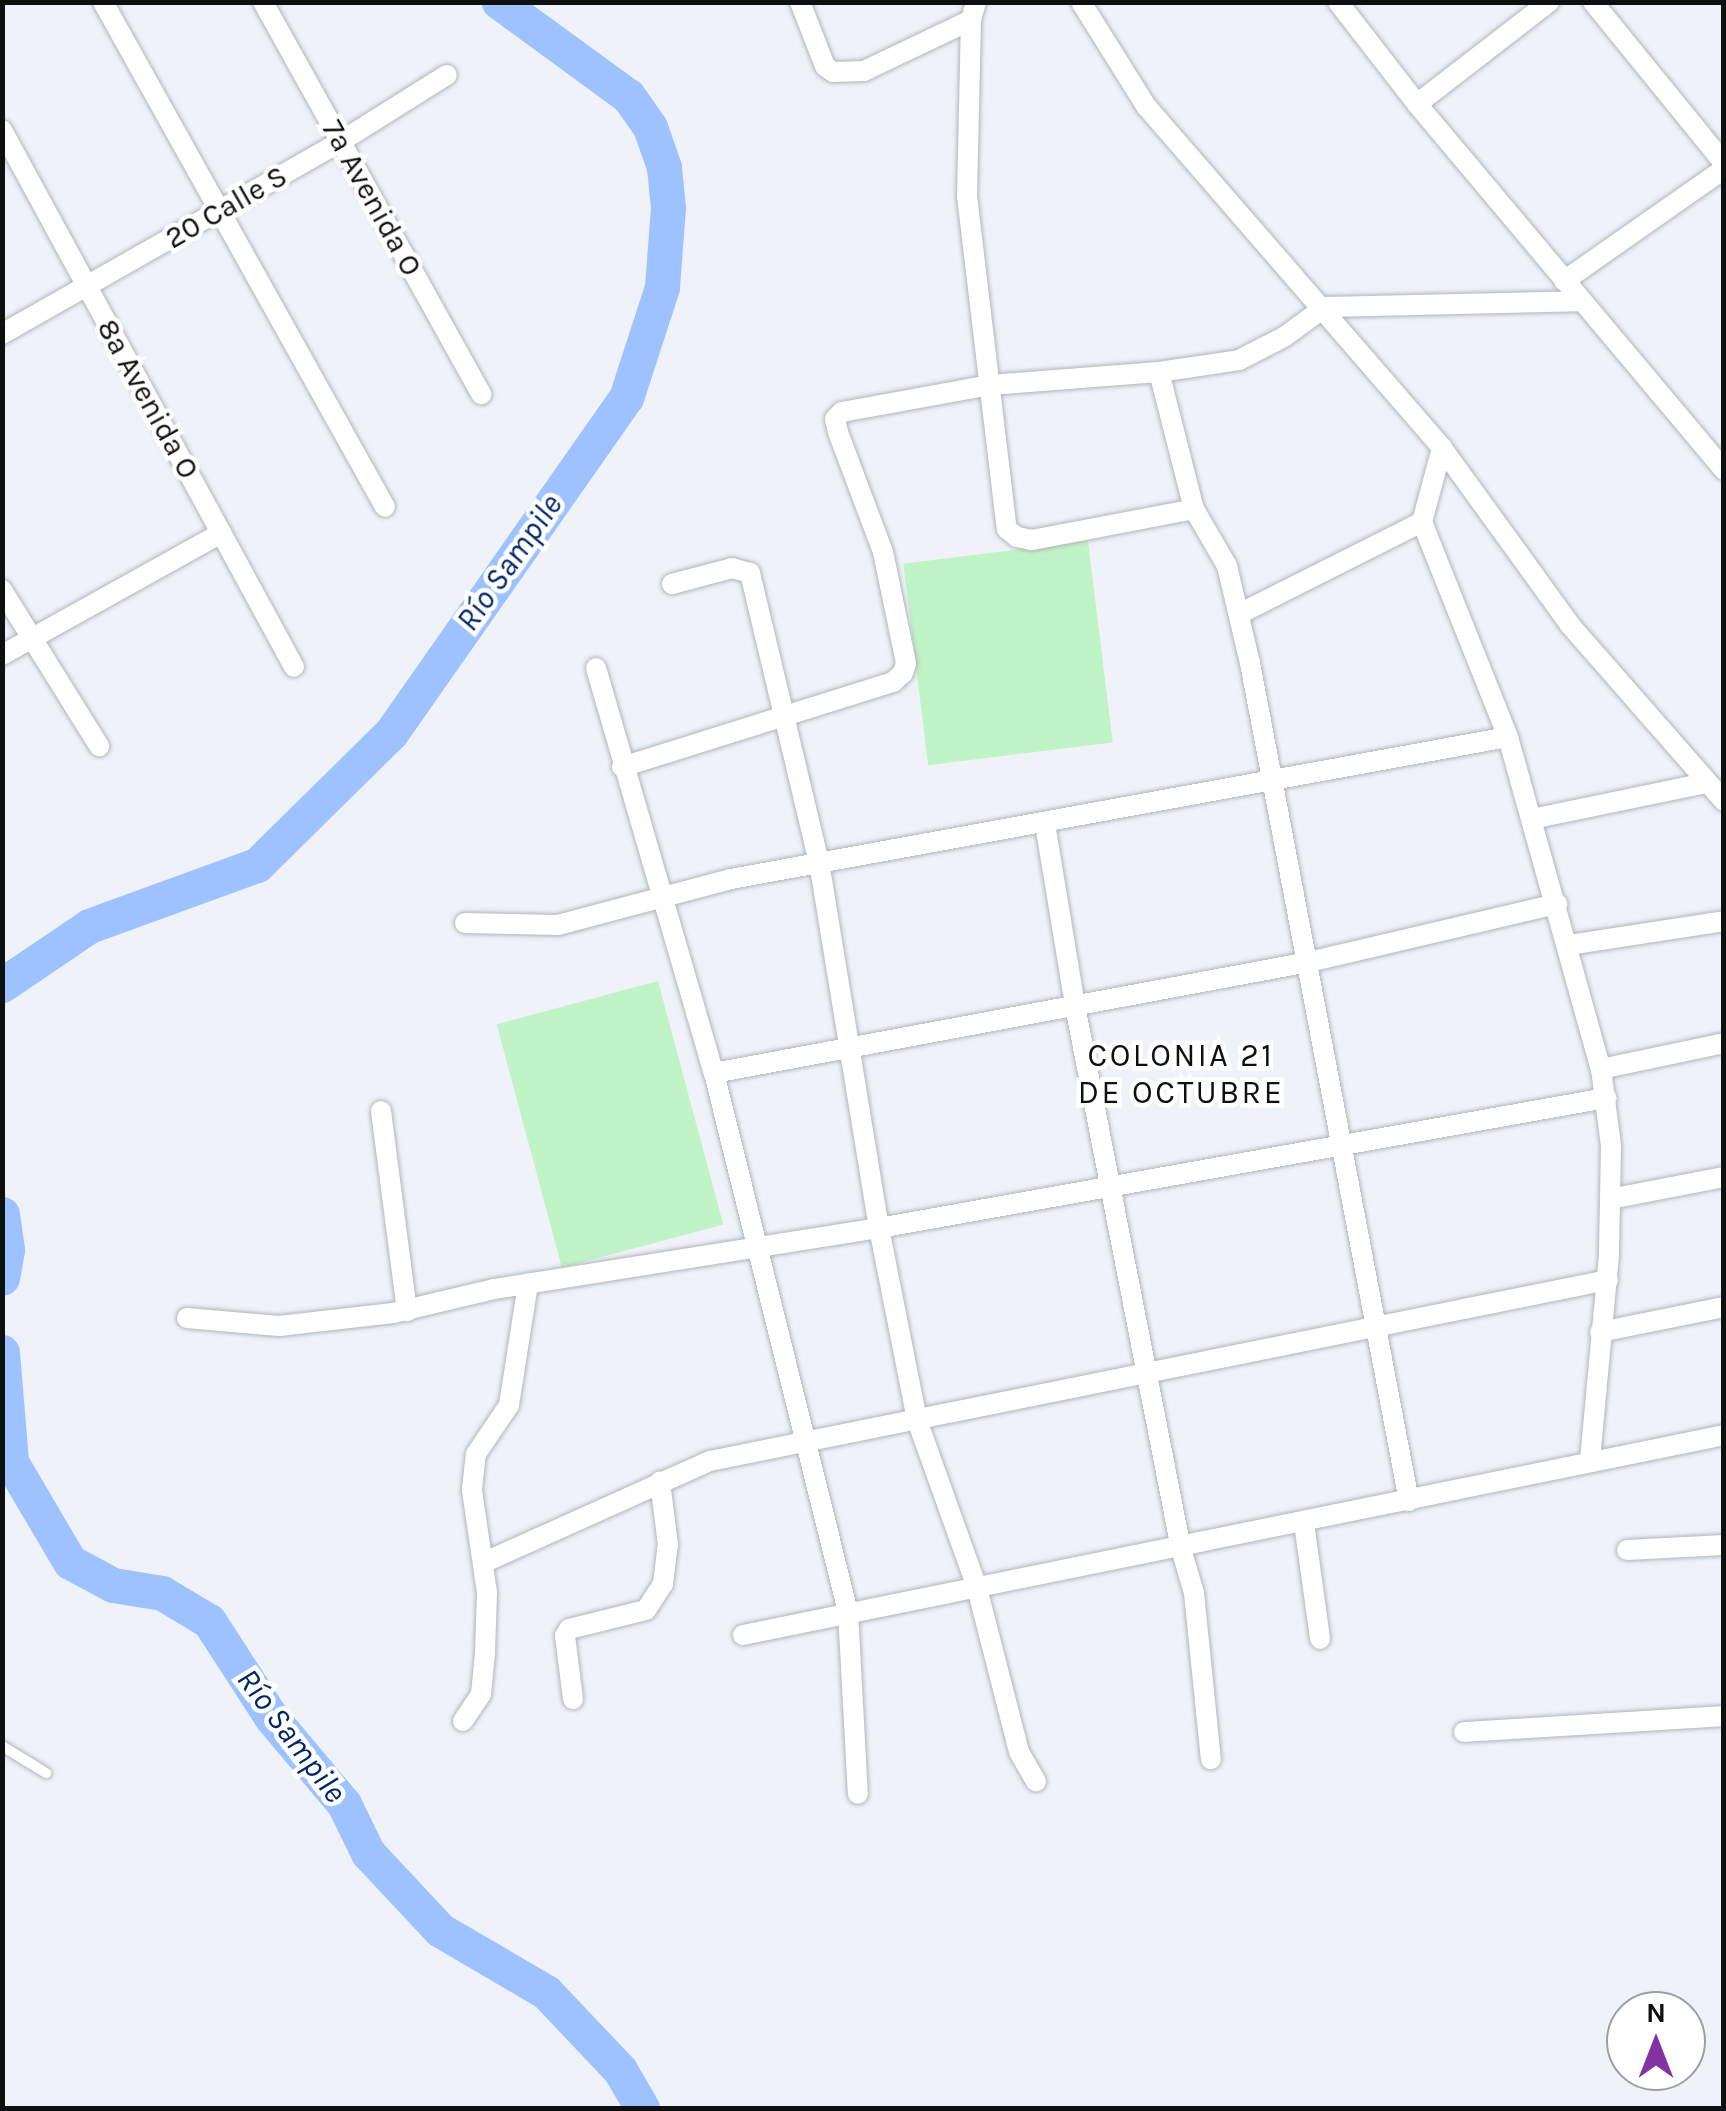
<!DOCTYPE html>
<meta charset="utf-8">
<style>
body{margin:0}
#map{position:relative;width:1726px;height:2111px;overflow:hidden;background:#eff3f9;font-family:Karla,sans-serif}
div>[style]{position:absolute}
.green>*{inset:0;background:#c0f3c5;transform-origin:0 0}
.river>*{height:35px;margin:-17.5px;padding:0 17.5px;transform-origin:17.5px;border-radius:17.5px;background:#9ec2ff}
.roads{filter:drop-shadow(0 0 2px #b2b5bb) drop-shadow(0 0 2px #b2b5bb)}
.service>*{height:10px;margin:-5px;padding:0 5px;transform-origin:5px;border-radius:5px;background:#fff}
.minor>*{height:20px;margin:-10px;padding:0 10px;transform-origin:10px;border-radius:10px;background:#fff}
span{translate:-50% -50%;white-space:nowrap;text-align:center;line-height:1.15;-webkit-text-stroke:9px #fff;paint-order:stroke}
.street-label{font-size:30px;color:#0e0f11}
.water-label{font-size:32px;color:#032766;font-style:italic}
.neighbourhood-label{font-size:32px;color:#0e0f11;letter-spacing:2.5px}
.frame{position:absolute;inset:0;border:5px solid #0e0f11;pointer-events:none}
.north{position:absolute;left:1606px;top:1991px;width:100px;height:100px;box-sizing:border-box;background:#fff;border:2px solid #9f9fa0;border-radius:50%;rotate:0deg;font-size:28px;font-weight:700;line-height:40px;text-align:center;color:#0e0f11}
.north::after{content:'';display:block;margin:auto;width:35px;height:45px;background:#8432a1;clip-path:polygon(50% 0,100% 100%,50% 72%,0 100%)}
</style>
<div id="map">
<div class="green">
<div style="left:1088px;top:541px;width:203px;height:186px;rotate:83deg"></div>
<div style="left:658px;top:981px;width:252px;height:167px;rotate:75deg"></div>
</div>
<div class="river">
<div style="left:2px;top:985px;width:105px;rotate:-34.1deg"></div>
<div style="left:89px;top:926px;width:179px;rotate:-20deg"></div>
<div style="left:257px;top:865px;width:188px;rotate:-44.6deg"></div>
<div style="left:391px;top:733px;width:409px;rotate:-55deg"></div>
<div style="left:626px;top:398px;width:117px;rotate:-72deg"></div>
<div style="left:662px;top:287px;width:79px;rotate:-85.7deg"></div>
<div style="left:668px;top:208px;width:41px;rotate:-95.6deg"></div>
<div style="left:664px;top:167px;width:42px;rotate:-109.3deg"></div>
<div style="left:650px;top:127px;width:38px;rotate:-125deg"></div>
<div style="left:628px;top:96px;width:160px;rotate:-143.9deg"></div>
<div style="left:2px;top:1214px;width:36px;rotate:82deg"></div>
<div style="left:7px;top:1250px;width:28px;rotate:100deg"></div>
<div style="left:2px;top:1352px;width:110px;rotate:85.3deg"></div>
<div style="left:11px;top:1462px;width:116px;rotate:59.5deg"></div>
<div style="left:70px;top:1562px;width:49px;rotate:28.1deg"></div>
<div style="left:113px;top:1585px;width:50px;rotate:9.3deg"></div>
<div style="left:162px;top:1593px;width:55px;rotate:30.8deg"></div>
<div style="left:209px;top:1621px;width:114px;rotate:57.1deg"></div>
<div style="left:271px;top:1717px;width:114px;rotate:50deg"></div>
<div style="left:344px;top:1804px;width:55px;rotate:63.9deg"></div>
<div style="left:368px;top:1853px;width:105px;rotate:46.9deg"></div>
<div style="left:440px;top:1930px;width:123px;rotate:30.3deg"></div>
<div style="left:546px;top:1992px;width:108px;rotate:46.5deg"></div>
<div style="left:620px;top:2070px;width:44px;rotate:59.9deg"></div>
</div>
<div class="roads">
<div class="service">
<div style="left:2px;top:1746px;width:52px;rotate:31.5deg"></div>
</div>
<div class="minor">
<div style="left:103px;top:2px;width:578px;rotate:60.82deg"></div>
<div style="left:263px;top:2px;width:449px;rotate:60.9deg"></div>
<div style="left:800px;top:2px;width:69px;rotate:68.7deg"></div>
<div style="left:825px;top:66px;width:10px;rotate:37deg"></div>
<div style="left:833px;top:72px;width:31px;rotate:-2deg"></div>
<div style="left:864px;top:71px;width:119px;rotate:-25.5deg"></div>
<div style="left:976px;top:2px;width:19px;rotate:106deg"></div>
<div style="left:971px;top:20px;width:176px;rotate:91.3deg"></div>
<div style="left:967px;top:196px;width:335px;rotate:83.2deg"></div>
<div style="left:1007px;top:529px;width:13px;rotate:39deg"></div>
<div style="left:1017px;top:537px;width:15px;rotate:11deg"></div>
<div style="left:1032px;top:540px;width:165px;rotate:-10.8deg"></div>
<div style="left:1081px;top:2px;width:123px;rotate:58deg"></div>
<div style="left:1146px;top:106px;width:452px;rotate:49.1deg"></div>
<div style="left:1442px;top:448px;width:218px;rotate:54.1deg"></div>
<div style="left:1570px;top:625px;width:234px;rotate:48.8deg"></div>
<div style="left:1338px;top:2px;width:129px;rotate:52.2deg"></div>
<div style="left:1417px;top:104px;width:478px;rotate:50deg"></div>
<div style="left:1593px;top:2px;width:208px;rotate:50.9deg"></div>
<div style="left:1417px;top:104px;width:167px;rotate:-37.7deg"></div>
<div style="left:2px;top:130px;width:611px;rotate:61.46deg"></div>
<div style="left:1564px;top:281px;width:195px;rotate:-35deg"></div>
<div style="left:2px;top:334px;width:389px;rotate:-29.6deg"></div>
<div style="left:340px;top:142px;width:126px;rotate:-32.1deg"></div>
<div style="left:1159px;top:372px;width:141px;rotate:75.7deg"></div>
<div style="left:1194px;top:509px;width:66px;rotate:59.9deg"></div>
<div style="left:1227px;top:566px;width:100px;rotate:76.7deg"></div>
<div style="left:1250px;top:663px;width:853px;rotate:79.26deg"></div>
<div style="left:1422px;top:522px;width:232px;rotate:68.2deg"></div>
<div style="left:1508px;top:737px;width:345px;rotate:74.4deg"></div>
<div style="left:1601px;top:1069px;width:78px;rotate:82.6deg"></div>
<div style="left:1611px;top:1146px;width:109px;rotate:91.1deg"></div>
<div style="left:1609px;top:1255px;width:205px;rotate:95.3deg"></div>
<div style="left:672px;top:584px;width:62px;rotate:-14.9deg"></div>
<div style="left:732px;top:568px;width:19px;rotate:16deg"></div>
<div style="left:750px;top:573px;width:297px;rotate:76.6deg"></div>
<div style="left:819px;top:862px;width:371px;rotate:80.7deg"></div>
<div style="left:879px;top:1228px;width:196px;rotate:78.8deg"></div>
<div style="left:917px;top:1420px;width:178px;rotate:70.3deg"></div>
<div style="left:977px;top:1588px;width:169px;rotate:75.6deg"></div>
<div style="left:1019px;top:1752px;width:34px;rotate:60deg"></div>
<div style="left:2px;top:590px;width:184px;rotate:58.1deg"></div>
<div style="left:1239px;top:614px;width:205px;rotate:-26.7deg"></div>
<div style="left:1422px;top:522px;width:77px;rotate:-74.9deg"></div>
<div style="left:2px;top:655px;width:251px;rotate:-29.1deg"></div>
<div style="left:596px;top:668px;width:422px;rotate:73.8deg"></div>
<div style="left:714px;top:1073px;width:555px;rotate:76.04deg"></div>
<div style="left:848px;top:1612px;width:182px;rotate:86.9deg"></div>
<div style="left:622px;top:767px;width:284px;rotate:-17.4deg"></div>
<div style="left:893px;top:682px;width:13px;rotate:-42deg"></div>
<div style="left:903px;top:673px;width:10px;rotate:-73deg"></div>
<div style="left:906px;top:663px;width:113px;rotate:-101.7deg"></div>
<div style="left:883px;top:552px;width:128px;rotate:-110.6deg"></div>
<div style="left:838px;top:432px;width:13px;rotate:-103deg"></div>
<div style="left:835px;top:419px;width:10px;rotate:-45deg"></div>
<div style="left:842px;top:412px;width:150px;rotate:-10.3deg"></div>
<div style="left:990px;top:385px;width:169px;rotate:-4.4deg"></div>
<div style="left:1159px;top:372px;width:81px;rotate:-8.5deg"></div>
<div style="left:1239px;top:360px;width:51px;rotate:-27.1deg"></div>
<div style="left:1284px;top:337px;width:51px;rotate:-36.2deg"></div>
<div style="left:1325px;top:307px;width:255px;rotate:-1.3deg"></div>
<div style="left:1532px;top:819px;width:178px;rotate:-11.7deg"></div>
<div style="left:1045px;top:824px;width:184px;rotate:80.6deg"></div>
<div style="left:1075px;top:1006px;width:553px;rotate:78.95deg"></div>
<div style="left:1181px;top:1549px;width:46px;rotate:73.5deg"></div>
<div style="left:1194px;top:1593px;width:167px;rotate:84.2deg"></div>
<div style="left:465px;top:923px;width:93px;rotate:1.2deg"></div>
<div style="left:558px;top:925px;width:179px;rotate:-14.9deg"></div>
<div style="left:731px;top:879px;width:790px;rotate:-10.36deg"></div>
<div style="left:1568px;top:945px;width:158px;rotate:-8.7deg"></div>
<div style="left:1601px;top:1069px;width:126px;rotate:-11.9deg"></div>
<div style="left:714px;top:1073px;width:605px;rotate:-10.57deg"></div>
<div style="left:1309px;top:962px;width:255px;rotate:-13.2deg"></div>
<div style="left:381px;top:1111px;width:202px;rotate:82.6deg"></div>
<div style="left:1610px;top:1199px;width:116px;rotate:-10.9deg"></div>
<div style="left:187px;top:1318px;width:92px;rotate:5deg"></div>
<div style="left:279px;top:1326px;width:115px;rotate:-6.5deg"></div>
<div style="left:393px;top:1313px;width:104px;rotate:-13.4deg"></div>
<div style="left:494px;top:1289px;width:390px;rotate:-9deg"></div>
<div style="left:879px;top:1228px;width:739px;rotate:-10.14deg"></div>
<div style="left:1600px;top:1332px;width:126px;rotate:-11.4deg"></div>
<div style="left:1304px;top:1523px;width:117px;rotate:82.1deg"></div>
<div style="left:1627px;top:1550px;width:97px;rotate:-3deg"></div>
<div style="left:485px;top:1562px;width:247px;rotate:-24.2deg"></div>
<div style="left:710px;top:1461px;width:916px;rotate:-11.4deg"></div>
<div style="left:743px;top:1635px;width:1001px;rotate:-11.52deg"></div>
<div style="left:573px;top:1699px;width:64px;rotate:-97.2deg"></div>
<div style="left:565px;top:1636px;width:8px;rotate:-60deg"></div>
<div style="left:569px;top:1629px;width:79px;rotate:-13.9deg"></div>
<div style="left:646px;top:1610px;width:31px;rotate:-57deg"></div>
<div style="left:663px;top:1584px;width:39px;rotate:-83deg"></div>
<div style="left:668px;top:1545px;width:64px;rotate:-97.2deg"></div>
<div style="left:463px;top:1721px;width:32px;rotate:-56deg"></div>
<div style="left:481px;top:1694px;width:41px;rotate:-84.4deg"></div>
<div style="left:485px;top:1653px;width:60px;rotate:-88.1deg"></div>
<div style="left:487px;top:1593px;width:104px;rotate:-98.3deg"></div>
<div style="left:472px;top:1490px;width:36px;rotate:-84deg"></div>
<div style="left:476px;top:1454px;width:59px;rotate:-56deg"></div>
<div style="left:509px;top:1405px;width:123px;rotate:-81.1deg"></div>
<div style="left:1464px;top:1732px;width:260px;rotate:-3.5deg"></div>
</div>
</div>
<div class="street-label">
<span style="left:372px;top:198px;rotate:61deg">7a Avenida O</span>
<span style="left:226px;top:207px;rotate:-30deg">20 Calle S</span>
<span style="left:148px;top:399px;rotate:61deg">8a Avenida O</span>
</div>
<div class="water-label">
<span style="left:510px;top:563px;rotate:-55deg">Río Sampile</span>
<span style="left:291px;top:1736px;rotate:53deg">Río Sampile</span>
</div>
<div class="neighbourhood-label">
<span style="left:1181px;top:1075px">COLONIA 21<br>DE OCTUBRE</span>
</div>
<div class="frame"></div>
<div class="north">N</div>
</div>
